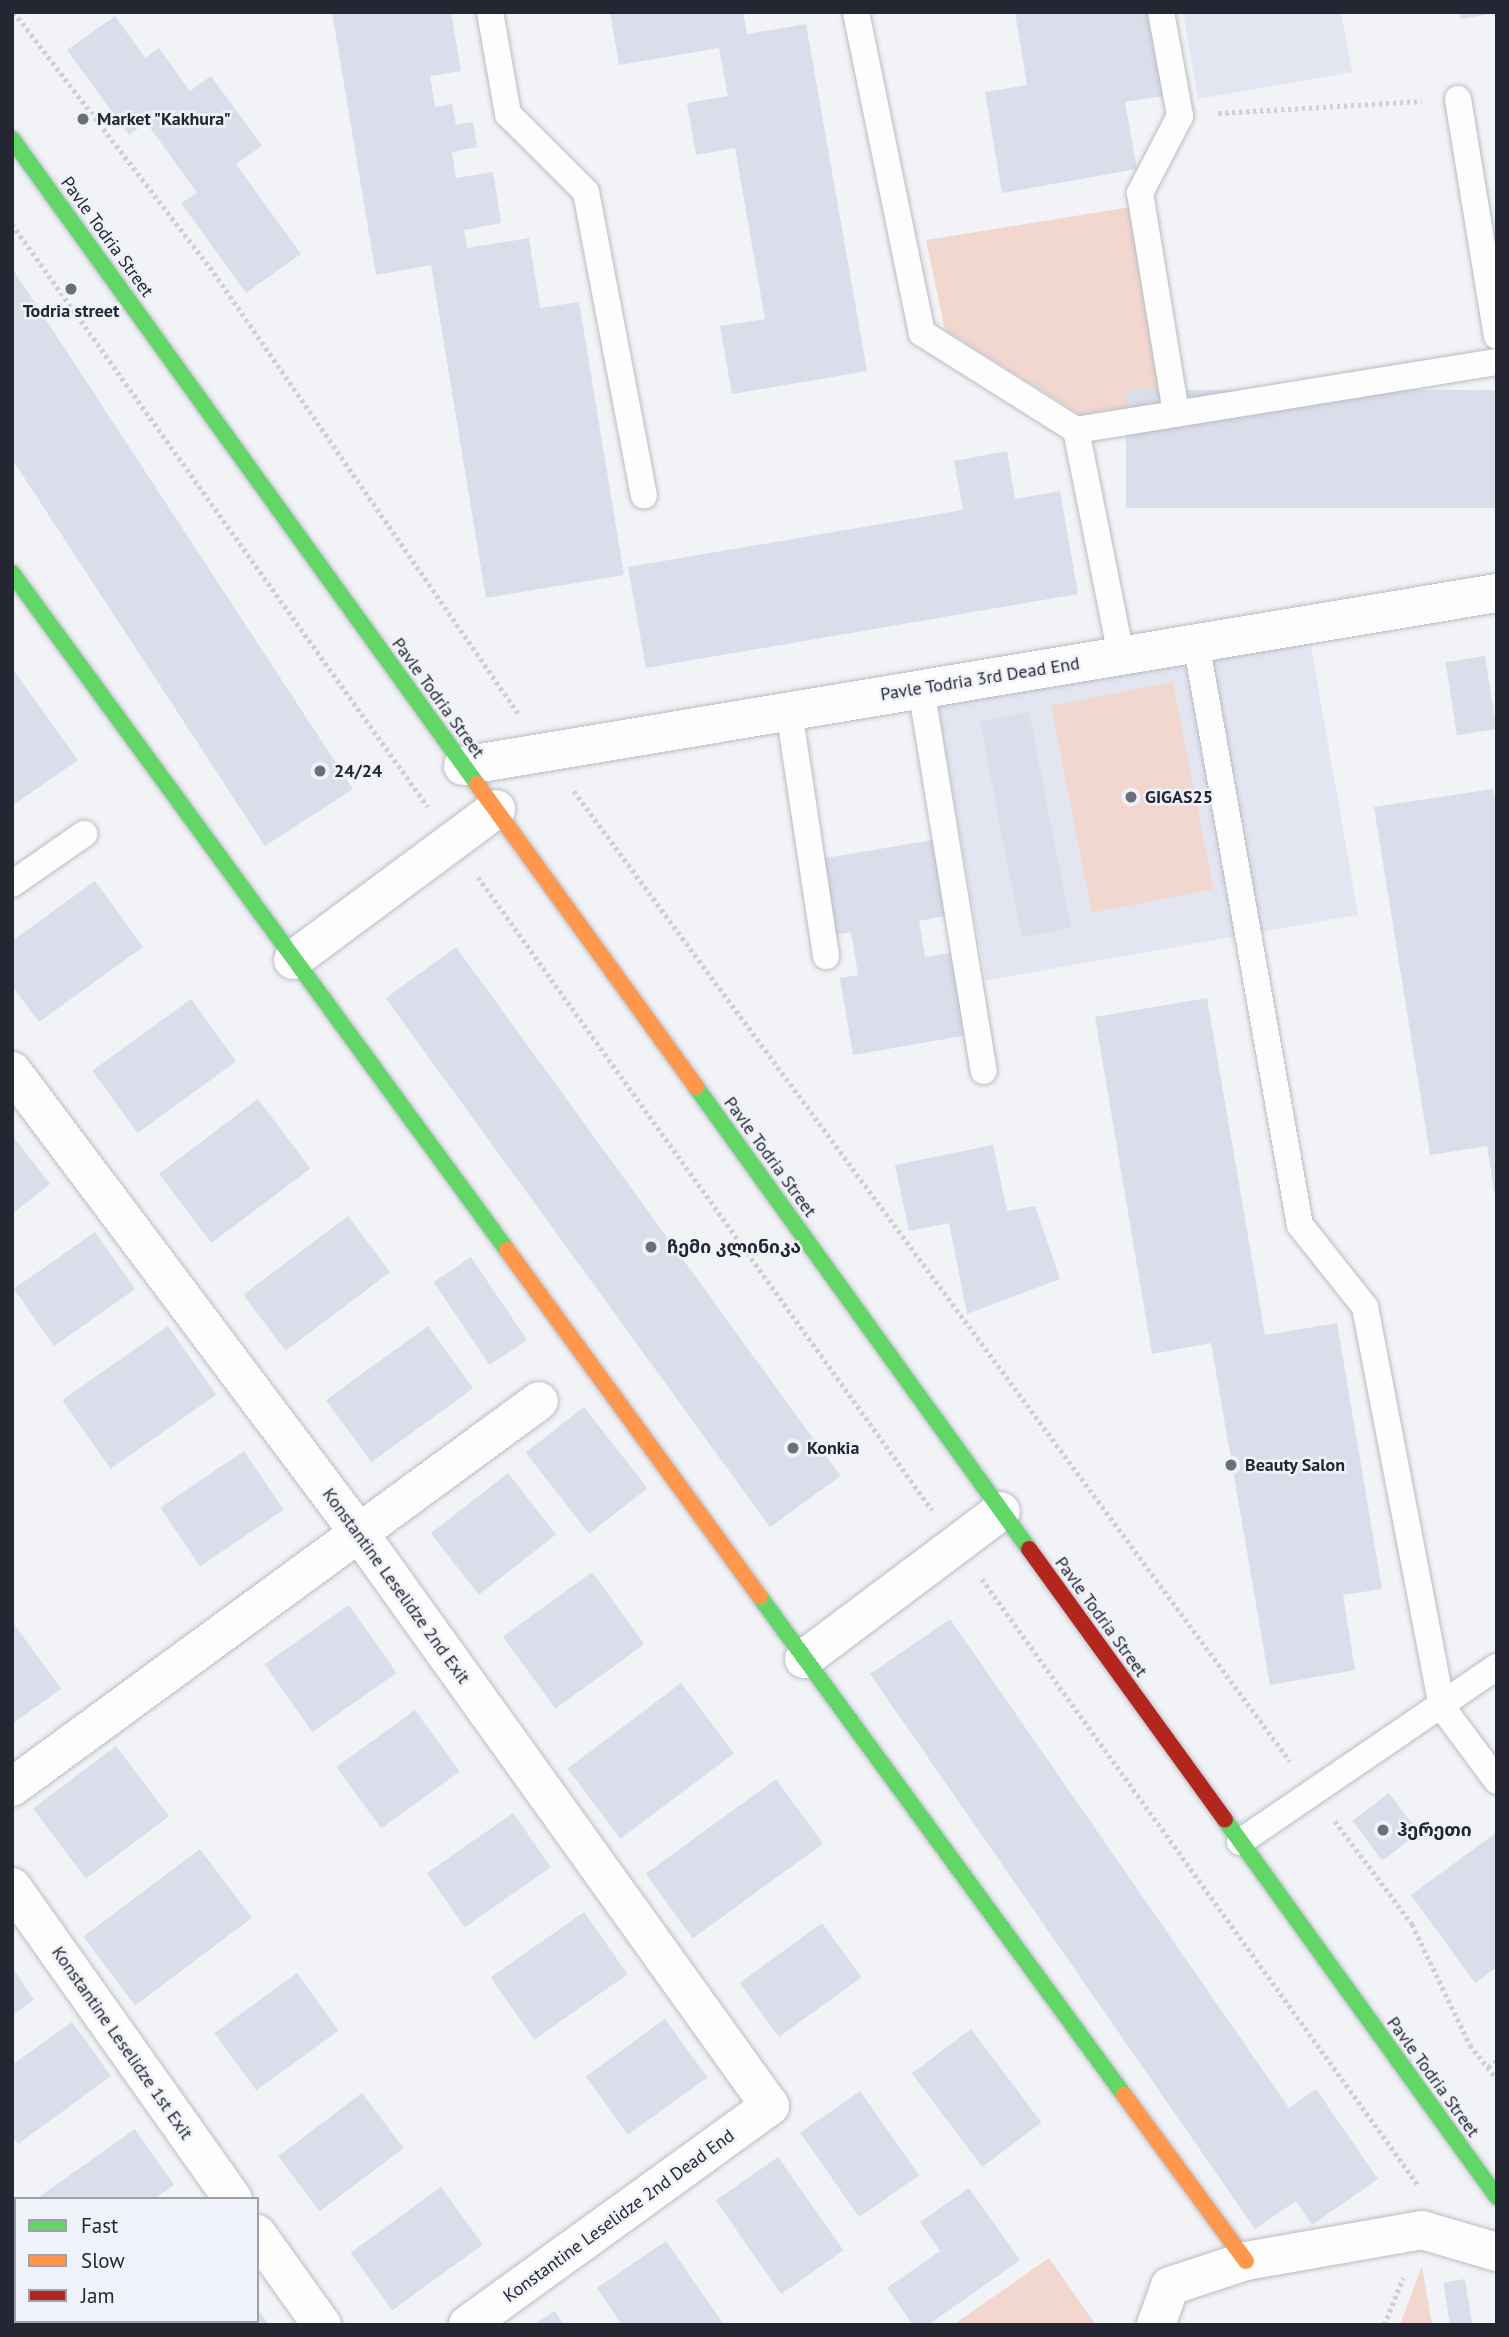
<!DOCTYPE html>
<meta charset="utf-8">
<style>
body{margin:0}
#map{position:relative;width:1509px;height:2337px;overflow:hidden;background:#f2f3f7;font-family:"PT Sans","Noto Sans Georgian",sans-serif}
div>[style]{position:absolute}
.built>*{inset:0;background:#e3e6f1;transform-origin:0 0}
.green>*{inset:0;background:#f1d7ce;transform-origin:0 0}
.building>*{inset:0;background:#daddea;transform-origin:0 0}
.path>*{height:4.5px;margin-top:-2.25px;transform-origin:0;background:repeating-linear-gradient(90deg,#d0d0d2 0 3.5px,transparent 0 7px)}
.roads{filter:drop-shadow(0 0 2px #babcc4) drop-shadow(0 0 2px #babcc4)}
.lane>*{height:26px;margin:-13px;padding:0 13px;transform-origin:13px;border-radius:13px;background:#fdfdfe}
.street>*{height:38px;margin:-19px;padding:0 19px;transform-origin:19px;border-radius:19px;background:#fdfdfe}
.fast>*{height:16px;margin:-8px;padding:0 8px;transform-origin:8px;border-radius:8px;background:#63d668}
.slow>*{height:16px;margin:-8px;padding:0 8px;transform-origin:8px;border-radius:8px;background:#ff974d}
.jam>*{height:16px;margin:-8px;padding:0 8px;transform-origin:8px;border-radius:8px;background:#b3261e}
.dots>*{width:19px;height:19px;translate:-50% -50%;box-sizing:border-box;border:4px solid #f0f2f9;border-radius:50%}
span{translate:-50% -50%;white-space:nowrap;text-align:center;line-height:1.15;-webkit-text-stroke:5px #f0f2f9;paint-order:stroke}
.poi-label{font-size:18px;color:#242633;font-weight:700}
.left{translate:0 -50%;text-align:left}
.street-label{font-size:18px;color:#242633}
.frame{position:absolute;inset:0;border:14px solid #242633;pointer-events:none}
.legend{position:absolute;left:14px;top:2197px;width:245px;height:126px;box-sizing:border-box;background:#f0f2f9;border:2px solid #9ea0aa;margin:0;padding:9px 12px;list-style:none;font-size:21px;color:#242633}
.legend li{display:flex;align-items:center;gap:14px;height:35px}
.legend b{width:35px;border:2px solid #9ea0aa}
</style>
<div id="map">
<div class="built">
<div style="clip-path:polygon(1183px 12px,1341px 12px,1352px 72px,1198px 99px)"></div>
<div style="left:1309px;top:636px;width:283px;height:378px;rotate:80deg"></div>
</div>
<div class="green">
<div style="clip-path:polygon(1137px 206px,1169px 401px,1081px 415px,945px 330px,926px 240px)"></div>
<div style="left:1173px;top:682px;width:211px;height:124px;rotate:79deg"></div>
<div style="clip-path:polygon(1049px 2258px,1096px 2325px,953px 2325px)"></div>
<div style="clip-path:polygon(1422px 2266px,1432px 2325px,1400px 2325px)"></div>
</div>
<div class="building">
<div style="clip-path:polygon(332px 12px,451px 12px,461px 71px,430px 76px,435px 107px,452px 104px,456px 125px,473px 122px,477px 147px,452px 152px,456px 178px,493px 172px,501px 223px,464px 230px,467px 248px,529px 238px,540px 308px,579px 302px,624px 575px,486px 598px,431px 265px,376px 275px)"></div>
<div style="clip-path:polygon(610px 12px,743px 12px,747px 34px,806px 24px,867px 371px,732px 394px,720px 326px,765px 319px,735px 148px,696px 155px,687px 103px,728px 96px,719px 48px,619px 65px)"></div>
<div style="clip-path:polygon(1015px 12px,1148px 12px,1163px 96px,1125px 102px,1137px 169px,1002px 193px,985px 92px,1027px 85px)"></div>
<div style="clip-path:polygon(1459px 12px,1491px 12px,1491px 14px,1460px 19px)"></div>
<div style="clip-path:polygon(115px 16px,145px 58px,159px 48px,190px 91px,211px 76px,262px 146px,236px 164px,301px 254px,246px 293px,181px 203px,197px 193px,146px 122px,129px 135px,67px 50px)"></div>
<div style="clip-path:polygon(12px 268px,353px 789px,265px 846px,12px 459px)"></div>
<div style="left:1497px;top:390px;width:118px;height:371px;rotate:90deg"></div>
<div style="clip-path:polygon(1007px 451px,1015px 499px,1060px 491px,1078px 594px,646px 668px,628px 567px,963px 510px,954px 461px)"></div>
<div style="left:1485px;top:656px;width:74px;height:40px;rotate:81deg"></div>
<div style="clip-path:polygon(12px 668px,78px 760px,12px 806px)"></div>
<div style="left:1029px;top:712px;width:220px;height:50px;rotate:79deg"></div>
<div style="clip-path:polygon(1493px 789px,1497px 811px,1495px 1197px,1487px 1146px,1430px 1155px,1374px 807px)"></div>
<div style="clip-path:polygon(933px 840px,946px 916px,919px 921px,925px 957px,954px 952px,968px 1035px,853px 1055px,840px 978px,858px 975px,851px 932px,833px 935px,820px 859px)"></div>
<div style="clip-path:polygon(95px 881px,143px 947px,39px 1022px,12px 986px,12px 941px)"></div>
<div style="left:456px;top:947px;width:654px;height:87px;rotate:54deg"></div>
<div style="clip-path:polygon(1207px 998px,1265px 1335px,1337px 1323px,1382px 1589px,1343px 1595px,1355px 1670px,1270px 1685px,1211px 1343px,1152px 1354px,1095px 1017px)"></div>
<div style="left:191px;top:999px;width:77px;height:122px;rotate:54deg"></div>
<div style="left:258px;top:1099px;width:87px;height:124px;rotate:53deg"></div>
<div style="clip-path:polygon(12px 1135px,50px 1184px,12px 1214px)"></div>
<div style="clip-path:polygon(993px 1145px,1007px 1211px,1035px 1206px,1060px 1279px,967px 1314px,949px 1223px,909px 1231px,895px 1165px)"></div>
<div style="left:348px;top:1216px;width:70px;height:131px;rotate:53deg"></div>
<div style="left:95px;top:1232px;width:70px;height:99px;rotate:55deg"></div>
<div style="left:471px;top:1257px;width:100px;height:45px;rotate:56deg"></div>
<div style="left:168px;top:1326px;width:84px;height:129px;rotate:55deg"></div>
<div style="left:428px;top:1326px;width:77px;height:126px;rotate:54deg"></div>
<div style="left:584px;top:1407px;width:103px;height:74px;rotate:52deg"></div>
<div style="left:244px;top:1451px;width:71px;height:101px;rotate:56deg"></div>
<div style="left:508px;top:1473px;width:78px;height:98px;rotate:52deg"></div>
<div style="left:592px;top:1572px;width:89px;height:110px;rotate:54deg"></div>
<div style="left:349px;top:1605px;width:83px;height:103px;rotate:55deg"></div>
<div style="clip-path:polygon(950px 1619px,1289px 2108px,1316px 2089px,1378px 2179px,1312px 2225px,1296px 2201px,1255px 2229px,870px 1674px)"></div>
<div style="clip-path:polygon(12px 1621px,61px 1689px,12px 1724px)"></div>
<div style="left:681px;top:1683px;width:88px;height:142px;rotate:53deg"></div>
<div style="left:415px;top:1710px;width:76px;height:97px;rotate:54deg"></div>
<div style="left:116px;top:1746px;width:88px;height:104px;rotate:53deg"></div>
<div style="left:776px;top:1779px;width:80px;height:161px;rotate:54deg"></div>
<div style="left:1389px;top:1793px;width:50px;height:46px;rotate:53deg"></div>
<div style="left:513px;top:1813px;width:66px;height:105px;rotate:55deg"></div>
<div style="clip-path:polygon(1497px 1832px,1497px 1967px,1475px 1983px,1411px 1895px)"></div>
<div style="left:200px;top:1849px;width:86px;height:146px;rotate:53deg"></div>
<div style="left:584px;top:1912px;width:76px;height:114px;rotate:55deg"></div>
<div style="left:822px;top:1923px;width:67px;height:102px;rotate:54deg"></div>
<div style="clip-path:polygon(12px 1967px,34px 2000px,12px 2015px)"></div>
<div style="left:297px;top:1973px;width:71px;height:102px;rotate:54deg"></div>
<div style="left:665px;top:2019px;width:72px;height:98px;rotate:54deg"></div>
<div style="clip-path:polygon(72px 2022px,111px 2076px,18px 2144px,12px 2136px,12px 2065px)"></div>
<div style="left:971px;top:2029px;width:117px;height:74px;rotate:53deg"></div>
<div style="left:860px;top:2091px;width:103px;height:73px;rotate:55deg"></div>
<div style="left:362px;top:2093px;width:69px;height:105px;rotate:53deg"></div>
<div style="clip-path:polygon(135px 2129px,174px 2185px,154px 2199px,36px 2199px)"></div>
<div style="left:778px;top:2157px;width:114px;height:76px;rotate:55deg"></div>
<div style="left:441px;top:2187px;width:71px;height:112px;rotate:54deg"></div>
<div style="clip-path:polygon(969px 2188px,1020px 2260px,928px 2325px,913px 2325px,887px 2288px,940px 2251px,920px 2222px)"></div>
<div style="clip-path:polygon(666px 2241px,724px 2325px,622px 2325px,597px 2288px)"></div>
<div style="left:1465px;top:2279px;width:45px;height:22px;rotate:81deg"></div>
<div style="clip-path:polygon(257px 2308px,269px 2325px,231px 2325px,257px 2321px)"></div>
<div style="clip-path:polygon(555px 2311px,564px 2325px,533px 2325px)"></div>
<div style="clip-path:polygon(132px 2321px,182px 2321px,177px 2325px)"></div>
</div>
<div class="path">
<div style="left:14px;top:12px;width:322px;rotate:52.5deg"></div>
<div style="left:210px;top:267px;width:542px;rotate:55.37deg"></div>
<div style="left:1218px;top:113px;width:204px;rotate:-3.4deg"></div>
<div style="left:12px;top:224px;width:716px;rotate:54.49deg"></div>
<div style="left:574px;top:791px;width:1206px;rotate:53.57deg"></div>
<div style="left:478px;top:877px;width:779px;rotate:54.35deg"></div>
<div style="left:982px;top:1579px;width:748px;rotate:54.25deg"></div>
<div style="left:1335px;top:1821px;width:129px;rotate:53.2deg"></div>
<div style="left:1412px;top:1924px;width:134px;rotate:64.4deg"></div>
<div style="left:1470px;top:2045px;width:43px;rotate:51.5deg"></div>
<div style="left:1488px;top:2067px;width:11px;rotate:-34deg"></div>
<div style="left:1384px;top:2325px;width:51px;rotate:-68deg"></div>
</div>
<div class="roads">
<div class="lane">
<div style="left:490px;top:12px;width:104px;rotate:80deg"></div>
<div style="left:508px;top:114px;width:110px;rotate:45deg"></div>
<div style="left:586px;top:192px;width:309px;rotate:79.2deg"></div>
<div style="left:856px;top:12px;width:328px;rotate:78.4deg"></div>
<div style="left:922px;top:333px;width:182px;rotate:32.2deg"></div>
<div style="left:1076px;top:430px;width:230px;rotate:78.7deg"></div>
<div style="left:1161px;top:12px;width:106px;rotate:79.6deg"></div>
<div style="left:1180px;top:116px;width:87px;rotate:117.5deg"></div>
<div style="left:1140px;top:193px;width:224px;rotate:80.7deg"></div>
<div style="left:1458px;top:99px;width:240px;rotate:80.7deg"></div>
<div style="left:1076px;top:430px;width:426px;rotate:-9.2deg"></div>
<div style="left:1196px;top:642px;width:592px;rotate:79.89deg"></div>
<div style="left:1300px;top:1225px;width:105px;rotate:51.6deg"></div>
<div style="left:1365px;top:1307px;width:407px;rotate:79.1deg"></div>
<div style="left:1442px;top:1707px;width:92px;rotate:53.4deg"></div>
<div style="left:921px;top:688px;width:388px;rotate:80.7deg"></div>
<div style="left:789px;top:711px;width:248px;rotate:81.4deg"></div>
<div style="left:12px;top:884px;width:88px;rotate:-34.8deg"></div>
<div style="left:1240px;top:1842px;width:311px;rotate:-34.3deg"></div>
</div>
<div class="street">
<div style="left:463px;top:766px;width:1048px;rotate:-9.5deg"></div>
<div style="left:293px;top:960px;width:253px;rotate:-36.6deg"></div>
<div style="left:12px;top:1071px;width:578px;rotate:53.09deg"></div>
<div style="left:359px;top:1533px;width:705px;rotate:54.35deg"></div>
<div style="left:770px;top:2106px;width:373px;rotate:144.1deg"></div>
<div style="left:804px;top:1659px;width:246px;rotate:-36.9deg"></div>
<div style="left:12px;top:1787px;width:653px;rotate:-36.22deg"></div>
<div style="left:12px;top:1887px;width:382px;rotate:54.7deg"></div>
<div style="left:257px;top:2234px;width:112px;rotate:54.5deg"></div>
<div style="left:1156px;top:2325px;width:41px;rotate:-70.3deg"></div>
<div style="left:1170px;top:2286px;width:80px;rotate:-18.2deg"></div>
<div style="left:1246px;top:2261px;width:179px;rotate:-10deg"></div>
<div style="left:1422px;top:2230px;width:78px;rotate:16.3deg"></div>
</div>
<div class="fast">
<div style="left:12px;top:139px;width:795px;rotate:54.21deg"></div>
<div style="left:12px;top:573px;width:839px;rotate:53.83deg"></div>
<div style="left:696px;top:1087px;width:570px;rotate:54.22deg"></div>
<div style="left:760px;top:1597px;width:617px;rotate:53.84deg"></div>
<div style="left:1225px;top:1820px;width:465px;rotate:54.2deg"></div>
</div>
<div class="slow">
<div style="left:477px;top:784px;width:374px;rotate:54.1deg"></div>
<div style="left:507px;top:1250px;width:429px;rotate:53.9deg"></div>
<div style="left:1124px;top:2095px;width:206px;rotate:53.7deg"></div>
</div>
<div class="jam">
<div style="left:1029px;top:1549px;width:334px;rotate:54.1deg"></div>
</div>
</div>
<div class="dots">
<div style="left:83px;top:119px;background:#6c6e78"></div>
<div style="left:71px;top:289px;background:#6c6e78"></div>
<div style="left:320px;top:771px;background:#6c6e78"></div>
<div style="left:1131px;top:797px;background:#6c6e78"></div>
<div style="left:651px;top:1247px;background:#6c6e78"></div>
<div style="left:793px;top:1448px;background:#6c6e78"></div>
<div style="left:1231px;top:1465px;background:#6c6e78"></div>
<div style="left:1383px;top:1830px;background:#6c6e78"></div>
</div>
<div class="poi-label">
<span class="left" style="left:97px;top:119px">Market "Kakhura"</span>
<span style="left:71px;top:311px">Todria street</span>
<span class="left" style="left:334px;top:771px">24/24</span>
<span class="left" style="left:1145px;top:797px">GIGAS25</span>
<span class="left" style="left:667px;top:1247px">ჩემი კლინიკა</span>
<span class="left" style="left:807px;top:1448px">Konkia</span>
<span class="left" style="left:1245px;top:1465px">Beauty Salon</span>
<span class="left" style="left:1397px;top:1830px">ჰერეთი</span>
</div>
<div class="street-label">
<span style="left:107px;top:237px;rotate:54deg">Pavle Todria Street</span>
<span style="left:980px;top:679px;rotate:-9deg">Pavle Todria 3rd Dead End</span>
<span style="left:438px;top:698px;rotate:54deg">Pavle Todria Street</span>
<span style="left:770px;top:1157px;rotate:54deg">Pavle Todria Street</span>
<span style="left:396px;top:1586px;rotate:54deg">Konstantine Leselidze 2nd Exit</span>
<span style="left:1101px;top:1617px;rotate:54deg">Pavle Todria Street</span>
<span style="left:122px;top:2043px;rotate:55deg">Konstantine Leselidze 1st Exit</span>
<span style="left:1433px;top:2077px;rotate:54deg">Pavle Todria Street</span>
<span style="left:619px;top:2216px;rotate:-36deg">Konstantine Leselidze 2nd Dead End</span>
</div>
<div class="frame"></div>
<ul class="legend">
<li><b style="height:9px;background:#63d668"></b>Fast</li>
<li><b style="height:9px;background:#ff974d"></b>Slow</li>
<li><b style="height:9px;background:#b3261e"></b>Jam</li>
</ul>
</div>
